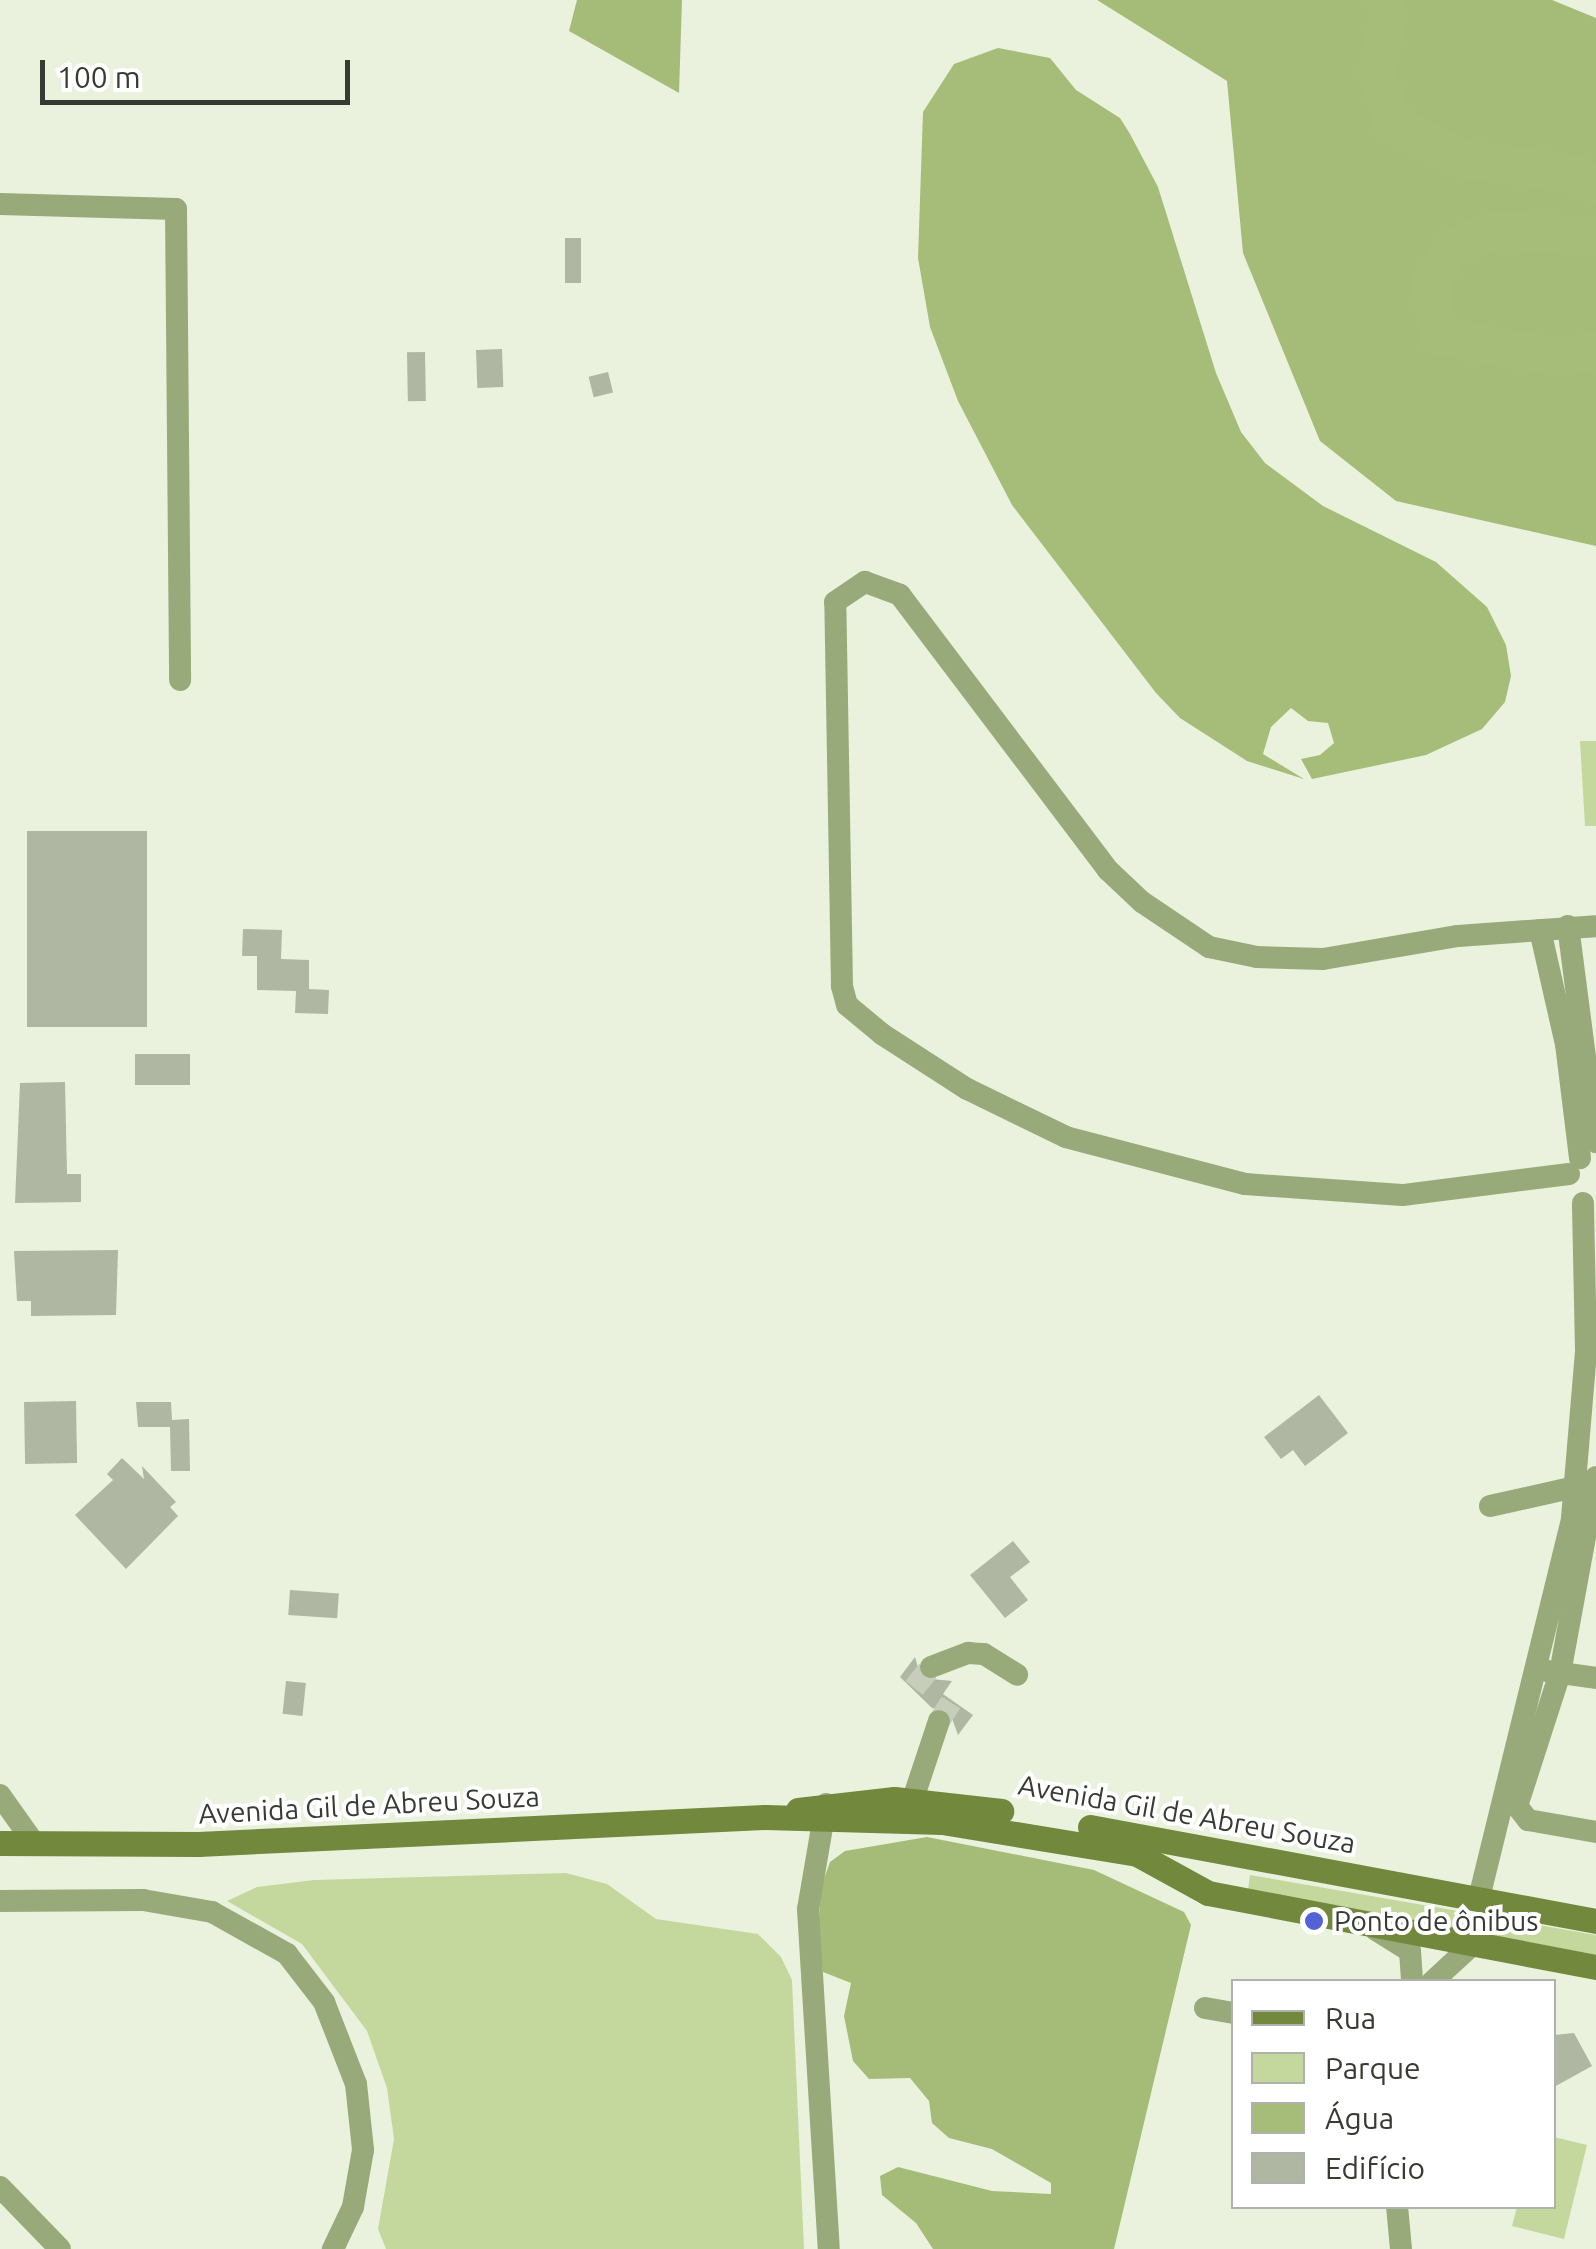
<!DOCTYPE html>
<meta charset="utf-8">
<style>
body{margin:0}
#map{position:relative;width:1596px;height:2249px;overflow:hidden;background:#eaf2dd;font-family:Ubuntu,sans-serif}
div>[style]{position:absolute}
.green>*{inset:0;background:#c4d89e}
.forest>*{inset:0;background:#a5bc78}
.water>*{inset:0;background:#a5bd78}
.river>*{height:38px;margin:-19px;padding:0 19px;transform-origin:19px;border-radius:19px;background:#a5bd78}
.building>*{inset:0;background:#afb6a2;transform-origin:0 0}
.street-tunnel>*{height:22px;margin-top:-11px;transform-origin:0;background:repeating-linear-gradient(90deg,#c6cdbb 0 22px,transparent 0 33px)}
.street>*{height:22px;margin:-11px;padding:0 11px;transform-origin:11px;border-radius:11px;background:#99aa7a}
.secondary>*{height:25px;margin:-12.5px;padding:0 12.5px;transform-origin:12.5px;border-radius:12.5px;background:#71883d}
.dots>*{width:28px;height:28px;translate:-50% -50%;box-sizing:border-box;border:5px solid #fff;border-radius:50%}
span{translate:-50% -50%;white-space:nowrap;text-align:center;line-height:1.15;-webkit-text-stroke:8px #fff;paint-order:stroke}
.street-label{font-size:28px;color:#383b33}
.poi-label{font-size:28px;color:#383b33}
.left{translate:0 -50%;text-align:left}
.legend{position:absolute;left:1231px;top:1979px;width:325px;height:230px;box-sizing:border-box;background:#fff;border:2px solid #afb1ad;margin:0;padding:12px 18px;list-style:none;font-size:30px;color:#383b33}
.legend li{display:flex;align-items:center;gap:20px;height:50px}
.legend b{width:50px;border:2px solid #afb1ad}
.scale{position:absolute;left:40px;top:60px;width:310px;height:45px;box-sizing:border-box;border:5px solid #383b33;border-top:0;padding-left:12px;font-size:30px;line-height:35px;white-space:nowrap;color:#383b33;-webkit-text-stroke:8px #fff;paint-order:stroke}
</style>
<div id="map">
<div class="green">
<div style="clip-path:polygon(1580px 741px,1596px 741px,1596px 826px,1585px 826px)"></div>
<div style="clip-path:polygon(566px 1873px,607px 1884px,656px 1919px,758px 1934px,781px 1957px,792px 1980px,804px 2249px,386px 2249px,378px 2229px,394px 2139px,387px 2088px,367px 2031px,302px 1944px,227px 1901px,257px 1887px,314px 1880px)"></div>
<div style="clip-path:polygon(1250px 1875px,1596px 1935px,1596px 1955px,1248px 1890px)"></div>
<div style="clip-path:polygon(1554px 2137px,1587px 2145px,1564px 2239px,1512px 2226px,1517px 2207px,1554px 2206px)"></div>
</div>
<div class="forest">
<div style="clip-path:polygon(577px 0,682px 0,679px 93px,569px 31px)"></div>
<div style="clip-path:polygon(1097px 0,1552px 0,1596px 18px,1596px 546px,1396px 501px,1320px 441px,1243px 253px,1227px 81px)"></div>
<div style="clip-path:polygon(927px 1837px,1094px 1870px,1184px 1912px,1191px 1925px,1114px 2249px,933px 2249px,916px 2223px,882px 2195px,880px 2176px,898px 2167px,992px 2191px,1051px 2194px,1051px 2183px,992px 2149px,949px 2138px,932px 2123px,929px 2101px,910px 2078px,869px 2079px,853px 2061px,844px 2016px,851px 1983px,823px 1972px,818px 1950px,820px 1890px,830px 1862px,845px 1851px)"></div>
</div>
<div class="water">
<div style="clip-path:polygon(998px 48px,1050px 58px,1076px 90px,1120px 118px,1130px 134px,1158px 187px,1216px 373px,1241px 432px,1265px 463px,1323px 506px,1436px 562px,1487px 607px,1506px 645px,1511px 676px,1505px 702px,1482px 729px,1426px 755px,1312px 779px,1301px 759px,1320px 755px,1334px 743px,1328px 723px,1308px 721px,1291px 708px,1271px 727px,1263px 754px,1304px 779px,1247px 761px,1180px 718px,1156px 693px,1012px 505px,958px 401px,930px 327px,918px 258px,923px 112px,954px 64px)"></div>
</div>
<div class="river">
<div style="left:1385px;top:0;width:14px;rotate:73deg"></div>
<div style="left:1389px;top:13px;width:58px;rotate:101.9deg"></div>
<div style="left:1377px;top:70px;width:55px;rotate:74.2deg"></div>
<div style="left:1392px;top:123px;width:79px;rotate:27.2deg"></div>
<div style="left:1462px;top:159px;width:114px;rotate:7.6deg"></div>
<div style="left:1575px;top:174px;width:23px;rotate:25deg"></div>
<div style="left:1596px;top:237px;width:103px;rotate:-176.1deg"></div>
<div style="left:1493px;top:230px;width:45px;rotate:156.3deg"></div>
<div style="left:1452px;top:248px;width:39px;rotate:122deg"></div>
<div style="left:1431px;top:281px;width:55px;rotate:82.7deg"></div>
<div style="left:1438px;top:336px;width:120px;rotate:10.1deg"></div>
<div style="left:1556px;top:357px;width:40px;rotate:-8.5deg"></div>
</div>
<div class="building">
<div style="left:565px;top:238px;width:16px;height:45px"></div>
<div style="left:502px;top:349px;width:38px;height:26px;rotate:88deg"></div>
<div style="left:425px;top:352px;width:49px;height:18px;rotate:89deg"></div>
<div style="left:608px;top:372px;width:21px;height:20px;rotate:76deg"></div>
<div style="left:27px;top:831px;width:120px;height:196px"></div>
<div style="clip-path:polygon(243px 929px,282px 930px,281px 959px,309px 960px,309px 989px,329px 990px,328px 1014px,295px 1013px,296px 991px,257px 990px,257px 956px,242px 956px)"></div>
<div style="left:190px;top:1054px;width:31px;height:55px;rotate:90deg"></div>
<div style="clip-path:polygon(65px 1082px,67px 1174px,81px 1174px,81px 1202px,15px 1203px,20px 1083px)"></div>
<div style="clip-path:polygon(118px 1250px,116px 1315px,31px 1316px,31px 1301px,17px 1301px,14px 1251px)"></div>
<div style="clip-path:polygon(1319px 1395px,1348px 1433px,1305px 1466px,1293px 1450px,1281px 1459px,1264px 1437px)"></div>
<div style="left:76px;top:1401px;width:62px;height:52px;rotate:89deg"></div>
<div style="clip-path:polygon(136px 1402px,171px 1402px,172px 1420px,189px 1419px,190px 1471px,171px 1471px,170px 1427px,138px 1427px)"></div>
<div style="clip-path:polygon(122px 1458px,144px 1479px,142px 1466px,176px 1502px,170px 1507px,178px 1516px,126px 1569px,75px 1515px,113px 1480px,107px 1474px)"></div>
<div style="clip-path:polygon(1013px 1541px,1030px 1562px,1010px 1577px,1028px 1600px,1005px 1618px,970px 1575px)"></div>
<div style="left:290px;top:1590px;width:49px;height:25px;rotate:4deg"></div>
<div style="clip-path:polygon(915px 1657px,921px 1678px,952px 1681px,943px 1694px,973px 1715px,958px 1735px,949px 1710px,932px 1708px,900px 1677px)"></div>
<div style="left:286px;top:1681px;width:20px;height:33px;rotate:6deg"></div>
<div style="clip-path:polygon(1574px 2033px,1592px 2066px,1554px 2087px,1554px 2035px)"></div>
</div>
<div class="street-tunnel">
<div style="left:914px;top:1688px;width:27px;rotate:-51deg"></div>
<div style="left:939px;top:1721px;width:24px;rotate:-57deg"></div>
</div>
<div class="street">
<div style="left:0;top:204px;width:176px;rotate:1.6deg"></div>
<div style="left:176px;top:209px;width:471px;rotate:89.5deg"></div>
<div style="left:1568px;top:926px;width:218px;rotate:82.6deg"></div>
<div style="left:1540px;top:930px;width:117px;rotate:77.2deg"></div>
<div style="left:1566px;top:1044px;width:115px;rotate:83deg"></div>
<div style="left:1569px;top:1174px;width:168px;rotate:172.8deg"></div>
<div style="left:1402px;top:1195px;width:157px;rotate:-176deg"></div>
<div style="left:1245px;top:1184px;width:185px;rotate:-165.3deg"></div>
<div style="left:1066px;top:1137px;width:110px;rotate:-154.1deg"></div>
<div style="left:967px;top:1089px;width:101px;rotate:-147.1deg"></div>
<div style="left:882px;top:1034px;width:45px;rotate:-140.4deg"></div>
<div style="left:847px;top:1005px;width:20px;rotate:-105deg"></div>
<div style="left:842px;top:986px;width:384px;rotate:-91deg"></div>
<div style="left:835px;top:602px;width:36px;rotate:-34deg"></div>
<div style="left:865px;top:582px;width:37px;rotate:20deg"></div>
<div style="left:900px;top:595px;width:345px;rotate:52.9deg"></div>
<div style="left:1108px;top:870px;width:47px;rotate:43.3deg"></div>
<div style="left:1142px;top:902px;width:81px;rotate:33.9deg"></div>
<div style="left:1209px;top:947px;width:49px;rotate:11.8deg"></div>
<div style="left:1257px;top:957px;width:66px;rotate:1.7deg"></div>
<div style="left:1323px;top:959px;width:137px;rotate:-9.7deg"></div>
<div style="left:1458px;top:936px;width:138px;rotate:-4.1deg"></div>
<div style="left:1596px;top:1477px;width:199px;rotate:100.4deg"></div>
<div style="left:1560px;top:1673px;width:140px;rotate:107.9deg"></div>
<div style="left:1517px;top:1806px;width:18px;rotate:52deg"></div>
<div style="left:1528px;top:1820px;width:69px;rotate:10deg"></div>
<div style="left:1490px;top:1506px;width:87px;rotate:-12.6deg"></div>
<div style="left:931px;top:1667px;width:40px;rotate:-21deg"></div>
<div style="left:968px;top:1653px;width:16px;rotate:4deg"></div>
<div style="left:984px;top:1654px;width:39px;rotate:32deg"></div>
<div style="left:1547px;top:1671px;width:49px;rotate:8.1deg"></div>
<div style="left:0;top:1795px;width:59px;rotate:54.7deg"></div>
<div style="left:826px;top:1804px;width:107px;rotate:99.7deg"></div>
<div style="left:808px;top:1909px;width:341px;rotate:86.5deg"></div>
<div style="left:907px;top:1817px;width:101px;rotate:-71.6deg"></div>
<div style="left:1479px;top:1898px;width:391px;rotate:-76.2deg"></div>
<div style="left:1572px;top:1518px;width:169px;rotate:-85.2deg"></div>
<div style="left:1586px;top:1350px;width:147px;rotate:-91.2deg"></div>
<div style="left:0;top:1901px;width:143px;rotate:-0.4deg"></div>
<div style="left:143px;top:1900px;width:70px;rotate:9.9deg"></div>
<div style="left:212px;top:1912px;width:86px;rotate:29.2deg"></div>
<div style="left:287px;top:1954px;width:61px;rotate:52.4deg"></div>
<div style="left:324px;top:2002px;width:88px;rotate:68.7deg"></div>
<div style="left:356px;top:2084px;width:66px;rotate:83.9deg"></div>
<div style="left:363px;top:2150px;width:58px;rotate:100deg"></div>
<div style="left:353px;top:2207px;width:47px;rotate:115.5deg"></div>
<div style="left:1376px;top:1930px;width:40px;rotate:32deg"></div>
<div style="left:1410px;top:1951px;width:31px;rotate:86deg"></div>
<div style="left:1432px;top:1982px;width:54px;rotate:-42.8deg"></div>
<div style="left:1205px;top:2008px;width:29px;rotate:10deg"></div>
<div style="left:0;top:2187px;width:86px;rotate:45.9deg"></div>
<div style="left:1397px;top:2206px;width:43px;rotate:84.7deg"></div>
</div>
<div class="secondary">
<div style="left:798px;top:1810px;width:97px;rotate:-6.5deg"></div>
<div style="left:894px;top:1799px;width:108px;rotate:6.4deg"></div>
<div style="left:1090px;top:1827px;width:515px;rotate:10.52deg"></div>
<div style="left:0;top:1843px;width:198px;rotate:0.3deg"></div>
<div style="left:198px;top:1844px;width:568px;rotate:-2.73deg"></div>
<div style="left:765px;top:1817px;width:177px;rotate:1.6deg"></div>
<div style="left:942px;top:1822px;width:198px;rotate:9.3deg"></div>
<div style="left:1137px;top:1854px;width:81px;rotate:28.8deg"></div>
<div style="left:1208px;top:1893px;width:395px;rotate:10.8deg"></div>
</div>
<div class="dots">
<div style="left:1314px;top:1921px;background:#5462d8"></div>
</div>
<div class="street-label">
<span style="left:369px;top:1805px;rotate:-3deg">Avenida Gil de Abreu Souza</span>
<span style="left:1187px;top:1814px;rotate:10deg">Avenida Gil de Abreu Souza</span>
</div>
<div class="poi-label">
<span class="left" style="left:1334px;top:1921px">Ponto de ônibus</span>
</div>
<ul class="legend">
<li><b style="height:12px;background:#71883d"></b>Rua</li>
<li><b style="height:28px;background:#c4d89e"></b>Parque</li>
<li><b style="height:28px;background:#a5bd78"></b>Água</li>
<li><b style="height:28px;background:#afb6a2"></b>Edifício</li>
</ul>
<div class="scale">100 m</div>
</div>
